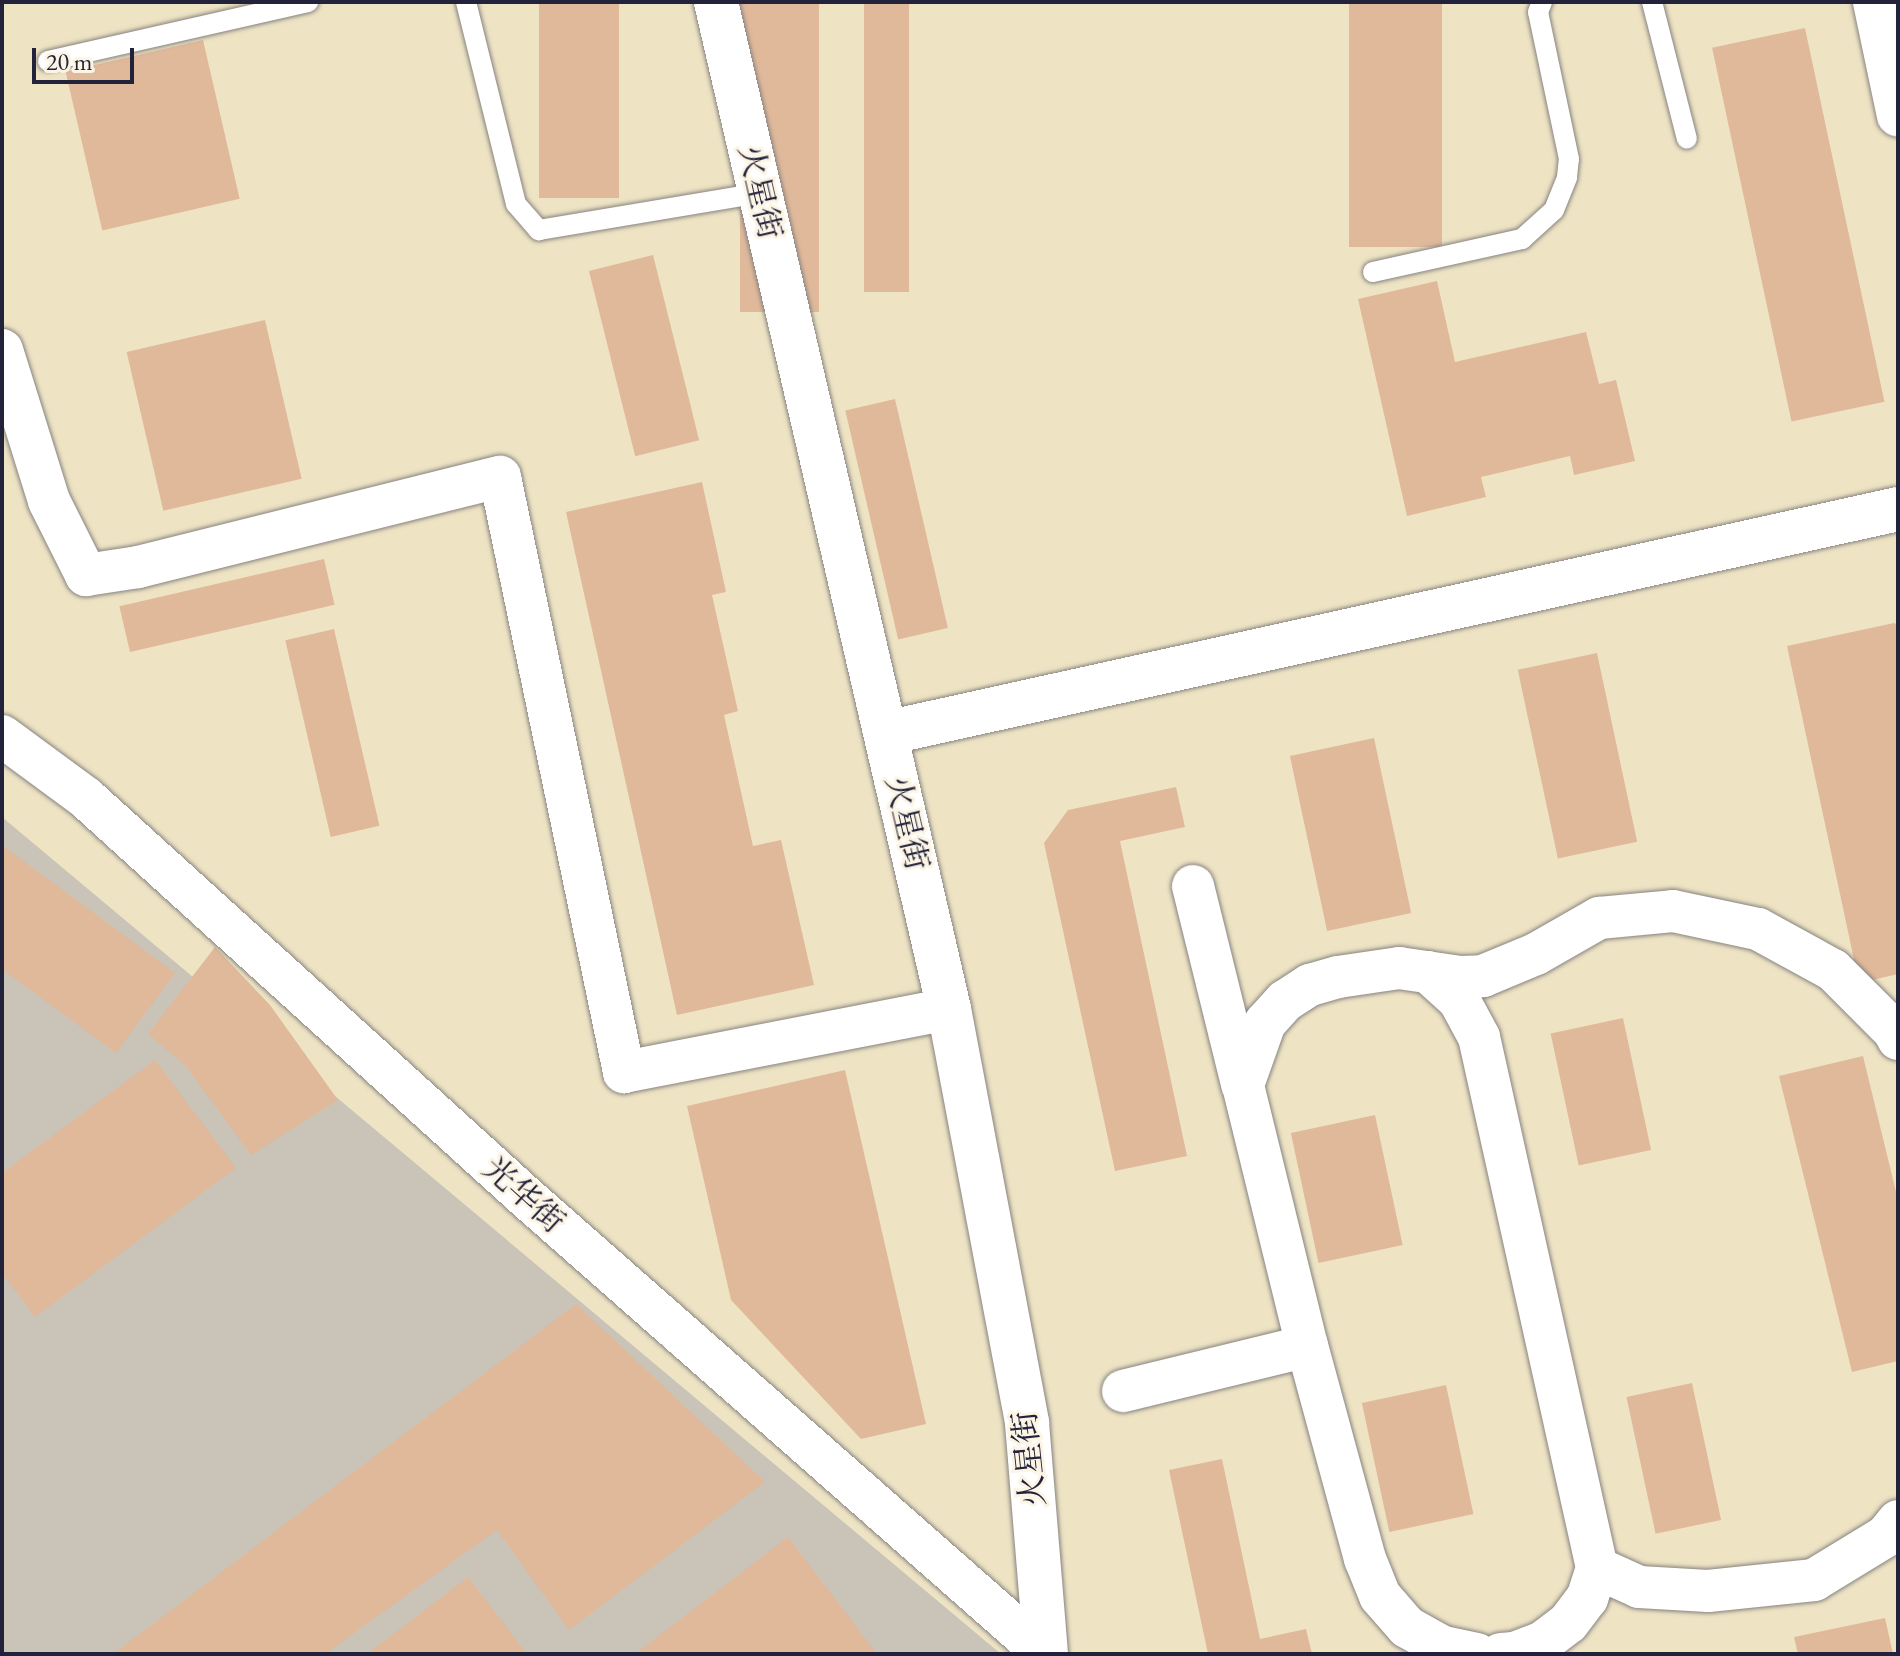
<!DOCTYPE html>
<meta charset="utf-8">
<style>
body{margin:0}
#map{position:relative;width:1900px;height:1656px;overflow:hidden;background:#eee4c4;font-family:"EB Garamond","Noto Serif SC",serif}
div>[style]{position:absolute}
.industrial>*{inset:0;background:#c9c3b8}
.building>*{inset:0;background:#e0b99b;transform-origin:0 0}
.roads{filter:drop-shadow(0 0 2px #888380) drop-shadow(0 0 2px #888380)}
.lane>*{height:20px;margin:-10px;padding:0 10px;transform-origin:10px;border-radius:10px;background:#fff}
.street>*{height:42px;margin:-21px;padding:0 21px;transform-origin:21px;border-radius:21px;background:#fff}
.secondary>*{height:44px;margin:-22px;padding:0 22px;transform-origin:22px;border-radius:22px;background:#fff}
span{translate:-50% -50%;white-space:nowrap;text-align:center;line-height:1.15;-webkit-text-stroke:6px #fcf5e5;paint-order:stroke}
.street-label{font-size:32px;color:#22223b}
.frame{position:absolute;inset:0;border:4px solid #22223b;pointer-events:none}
.scale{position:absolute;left:32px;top:48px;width:102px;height:36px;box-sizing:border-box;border:4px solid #22223b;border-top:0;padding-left:10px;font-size:24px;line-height:28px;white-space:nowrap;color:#22223b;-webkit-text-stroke:6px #fcf5e5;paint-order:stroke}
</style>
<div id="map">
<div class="industrial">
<div style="clip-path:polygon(2px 817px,1001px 1654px,2px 1654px)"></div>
</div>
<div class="building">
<div style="left:539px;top:2px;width:80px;height:196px"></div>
<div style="left:740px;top:2px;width:79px;height:310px"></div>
<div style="left:864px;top:2px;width:45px;height:290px"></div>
<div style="left:1349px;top:2px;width:93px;height:245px"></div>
<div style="left:1805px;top:28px;width:382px;height:95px;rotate:78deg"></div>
<div style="left:203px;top:40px;width:163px;height:141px;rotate:77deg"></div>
<div style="left:653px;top:255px;width:191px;height:66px;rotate:76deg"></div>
<div style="clip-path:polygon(1437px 281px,1455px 362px,1586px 332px,1599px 384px,1616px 380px,1635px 461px,1574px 475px,1570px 456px,1481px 477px,1486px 497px,1407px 516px,1358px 299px)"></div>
<div style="left:265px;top:320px;width:163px;height:142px;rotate:77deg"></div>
<div style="left:895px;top:399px;width:235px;height:51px;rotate:77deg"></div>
<div style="clip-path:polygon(702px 482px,726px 592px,712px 595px,738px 711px,724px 715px,753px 846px,781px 840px,814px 985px,677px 1015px,566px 512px)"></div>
<div style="left:324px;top:559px;width:47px;height:210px;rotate:77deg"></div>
<div style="clip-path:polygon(1894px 623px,1898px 625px,1898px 974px,1859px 983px,1787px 646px)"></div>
<div style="left:334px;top:629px;width:202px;height:50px;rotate:77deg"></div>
<div style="left:1597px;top:653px;width:193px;height:81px;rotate:78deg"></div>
<div style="left:1374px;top:738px;width:179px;height:86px;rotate:78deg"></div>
<div style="clip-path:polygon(1176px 787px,1185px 827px,1120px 841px,1187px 1156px,1115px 1171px,1044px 843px,1068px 810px)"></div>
<div style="clip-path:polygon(2px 845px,175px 973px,116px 1053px,2px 969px)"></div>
<div style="clip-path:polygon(215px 947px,270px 1005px,338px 1100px,251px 1155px,185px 1065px,148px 1034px)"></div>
<div style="left:1623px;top:1018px;width:135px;height:74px;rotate:78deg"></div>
<div style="clip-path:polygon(1863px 1056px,1898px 1200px,1898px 1361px,1852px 1372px,1779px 1076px)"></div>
<div style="clip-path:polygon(155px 1060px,236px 1168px,35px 1317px,2px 1273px,2px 1173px)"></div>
<div style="clip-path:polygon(845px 1070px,926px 1424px,861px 1439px,731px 1300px,687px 1106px)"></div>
<div style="left:1375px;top:1115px;width:133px;height:86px;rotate:78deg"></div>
<div style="clip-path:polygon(576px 1304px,765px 1482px,569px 1630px,497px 1530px,325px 1654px,113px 1654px)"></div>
<div style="left:1692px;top:1383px;width:140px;height:67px;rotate:78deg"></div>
<div style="left:1446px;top:1385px;width:132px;height:86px;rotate:78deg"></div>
<div style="clip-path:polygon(1222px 1459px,1260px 1639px,1306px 1629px,1312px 1654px,1208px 1654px,1169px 1470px)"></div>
<div style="clip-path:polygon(788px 1537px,877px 1654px,635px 1654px)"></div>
<div style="clip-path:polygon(468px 1577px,527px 1654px,367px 1654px)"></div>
<div style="clip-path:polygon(1885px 1618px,1893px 1654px,1798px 1654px,1794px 1637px)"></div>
</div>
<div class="roads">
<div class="lane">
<div style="left:466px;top:2px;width:208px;rotate:76.1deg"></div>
<div style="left:516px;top:204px;width:35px;rotate:49deg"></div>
<div style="left:539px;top:230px;width:224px;rotate:-9.5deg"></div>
<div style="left:1652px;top:2px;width:141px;rotate:75.7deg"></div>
<div style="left:48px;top:61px;width:267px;rotate:-12.8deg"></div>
<div style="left:1373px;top:272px;width:153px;rotate:-12.5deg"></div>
<div style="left:1522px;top:239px;width:43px;rotate:-42.2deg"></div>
<div style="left:1554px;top:210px;width:35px;rotate:-68deg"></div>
<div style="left:1567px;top:177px;width:18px;rotate:-84deg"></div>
<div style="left:1569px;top:159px;width:150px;rotate:-101.9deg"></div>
<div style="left:1538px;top:12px;width:11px;rotate:-68deg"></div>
</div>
<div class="street">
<div style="left:1874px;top:2px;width:116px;rotate:78.1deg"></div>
<div style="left:2px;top:350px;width:158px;rotate:72.7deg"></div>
<div style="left:49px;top:501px;width:83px;rotate:63.4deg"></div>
<div style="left:86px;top:575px;width:53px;rotate:-8.7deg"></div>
<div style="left:138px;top:567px;width:373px;rotate:-14deg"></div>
<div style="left:500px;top:477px;width:608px;rotate:78.23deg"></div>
<div style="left:624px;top:1072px;width:331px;rotate:-11deg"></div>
<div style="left:2px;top:736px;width:104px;rotate:36.4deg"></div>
<div style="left:86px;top:798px;width:597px;rotate:42.22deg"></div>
<div style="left:528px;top:1199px;width:689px;rotate:41.35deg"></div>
<div style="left:1193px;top:886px;width:204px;rotate:76.1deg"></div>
<div style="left:1428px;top:972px;width:42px;rotate:42.1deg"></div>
<div style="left:1459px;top:1000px;width:42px;rotate:61.6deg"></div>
<div style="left:1479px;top:1037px;width:544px;rotate:77.47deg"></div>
<div style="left:1597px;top:1568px;width:32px;rotate:108deg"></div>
<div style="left:1587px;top:1598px;width:31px;rotate:127deg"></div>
<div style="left:1568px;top:1623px;width:31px;rotate:143deg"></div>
<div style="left:1543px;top:1642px;width:31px;rotate:159deg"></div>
<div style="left:1514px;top:1653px;width:13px;rotate:176deg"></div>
<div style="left:1123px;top:1391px;width:189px;rotate:-13.7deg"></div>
<div style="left:1597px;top:1568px;width:46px;rotate:24.3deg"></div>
<div style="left:1639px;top:1587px;width:69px;rotate:3.3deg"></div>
<div style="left:1708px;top:1591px;width:107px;rotate:-5.9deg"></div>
<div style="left:1814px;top:1580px;width:84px;rotate:-31.4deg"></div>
<div style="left:1886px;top:1536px;width:19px;rotate:-51deg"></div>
<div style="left:1477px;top:1654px;width:35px;rotate:-168deg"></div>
<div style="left:1443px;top:1647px;width:41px;rotate:-150.9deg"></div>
<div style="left:1407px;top:1627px;width:41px;rotate:-131.1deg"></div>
<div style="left:1380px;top:1596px;width:40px;rotate:-112deg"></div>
<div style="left:1365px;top:1559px;width:221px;rotate:-105.2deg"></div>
<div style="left:1307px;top:1346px;width:269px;rotate:-103.8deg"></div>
<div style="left:1243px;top:1085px;width:66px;rotate:-70.5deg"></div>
<div style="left:1265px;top:1023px;width:30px;rotate:-48deg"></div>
<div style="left:1285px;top:1001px;width:30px;rotate:-33deg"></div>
<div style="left:1310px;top:985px;width:29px;rotate:-16deg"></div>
<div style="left:1338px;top:977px;width:62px;rotate:-8.4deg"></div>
<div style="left:1399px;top:968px;width:62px;rotate:8.4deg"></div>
<div style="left:1460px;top:977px;width:23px;rotate:-2deg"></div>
<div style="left:1483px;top:976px;width:57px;rotate:-22.5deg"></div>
<div style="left:1536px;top:954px;width:73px;rotate:-29.7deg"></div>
<div style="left:1599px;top:918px;width:74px;rotate:-5.4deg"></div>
<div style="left:1673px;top:911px;width:87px;rotate:12deg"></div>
<div style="left:1758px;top:929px;width:85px;rotate:28.7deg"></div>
<div style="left:1833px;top:970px;width:86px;rotate:45deg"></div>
<div style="left:1894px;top:1031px;width:9px;rotate:63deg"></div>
</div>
<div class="secondary">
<div style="left:716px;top:2px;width:1034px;rotate:76.97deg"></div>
<div style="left:949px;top:1009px;width:421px;rotate:79.3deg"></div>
<div style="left:1027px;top:1423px;width:232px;rotate:85.3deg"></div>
<div style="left:886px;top:733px;width:1036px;rotate:-12.48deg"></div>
</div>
</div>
<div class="street-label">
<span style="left:760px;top:192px;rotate:77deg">火星街</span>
<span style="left:907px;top:823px;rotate:77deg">火星街</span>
<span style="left:524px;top:1195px;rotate:42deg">光华街</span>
<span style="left:1029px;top:1459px;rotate:-96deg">火星街</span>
</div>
<div class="frame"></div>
<div class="scale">20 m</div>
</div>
